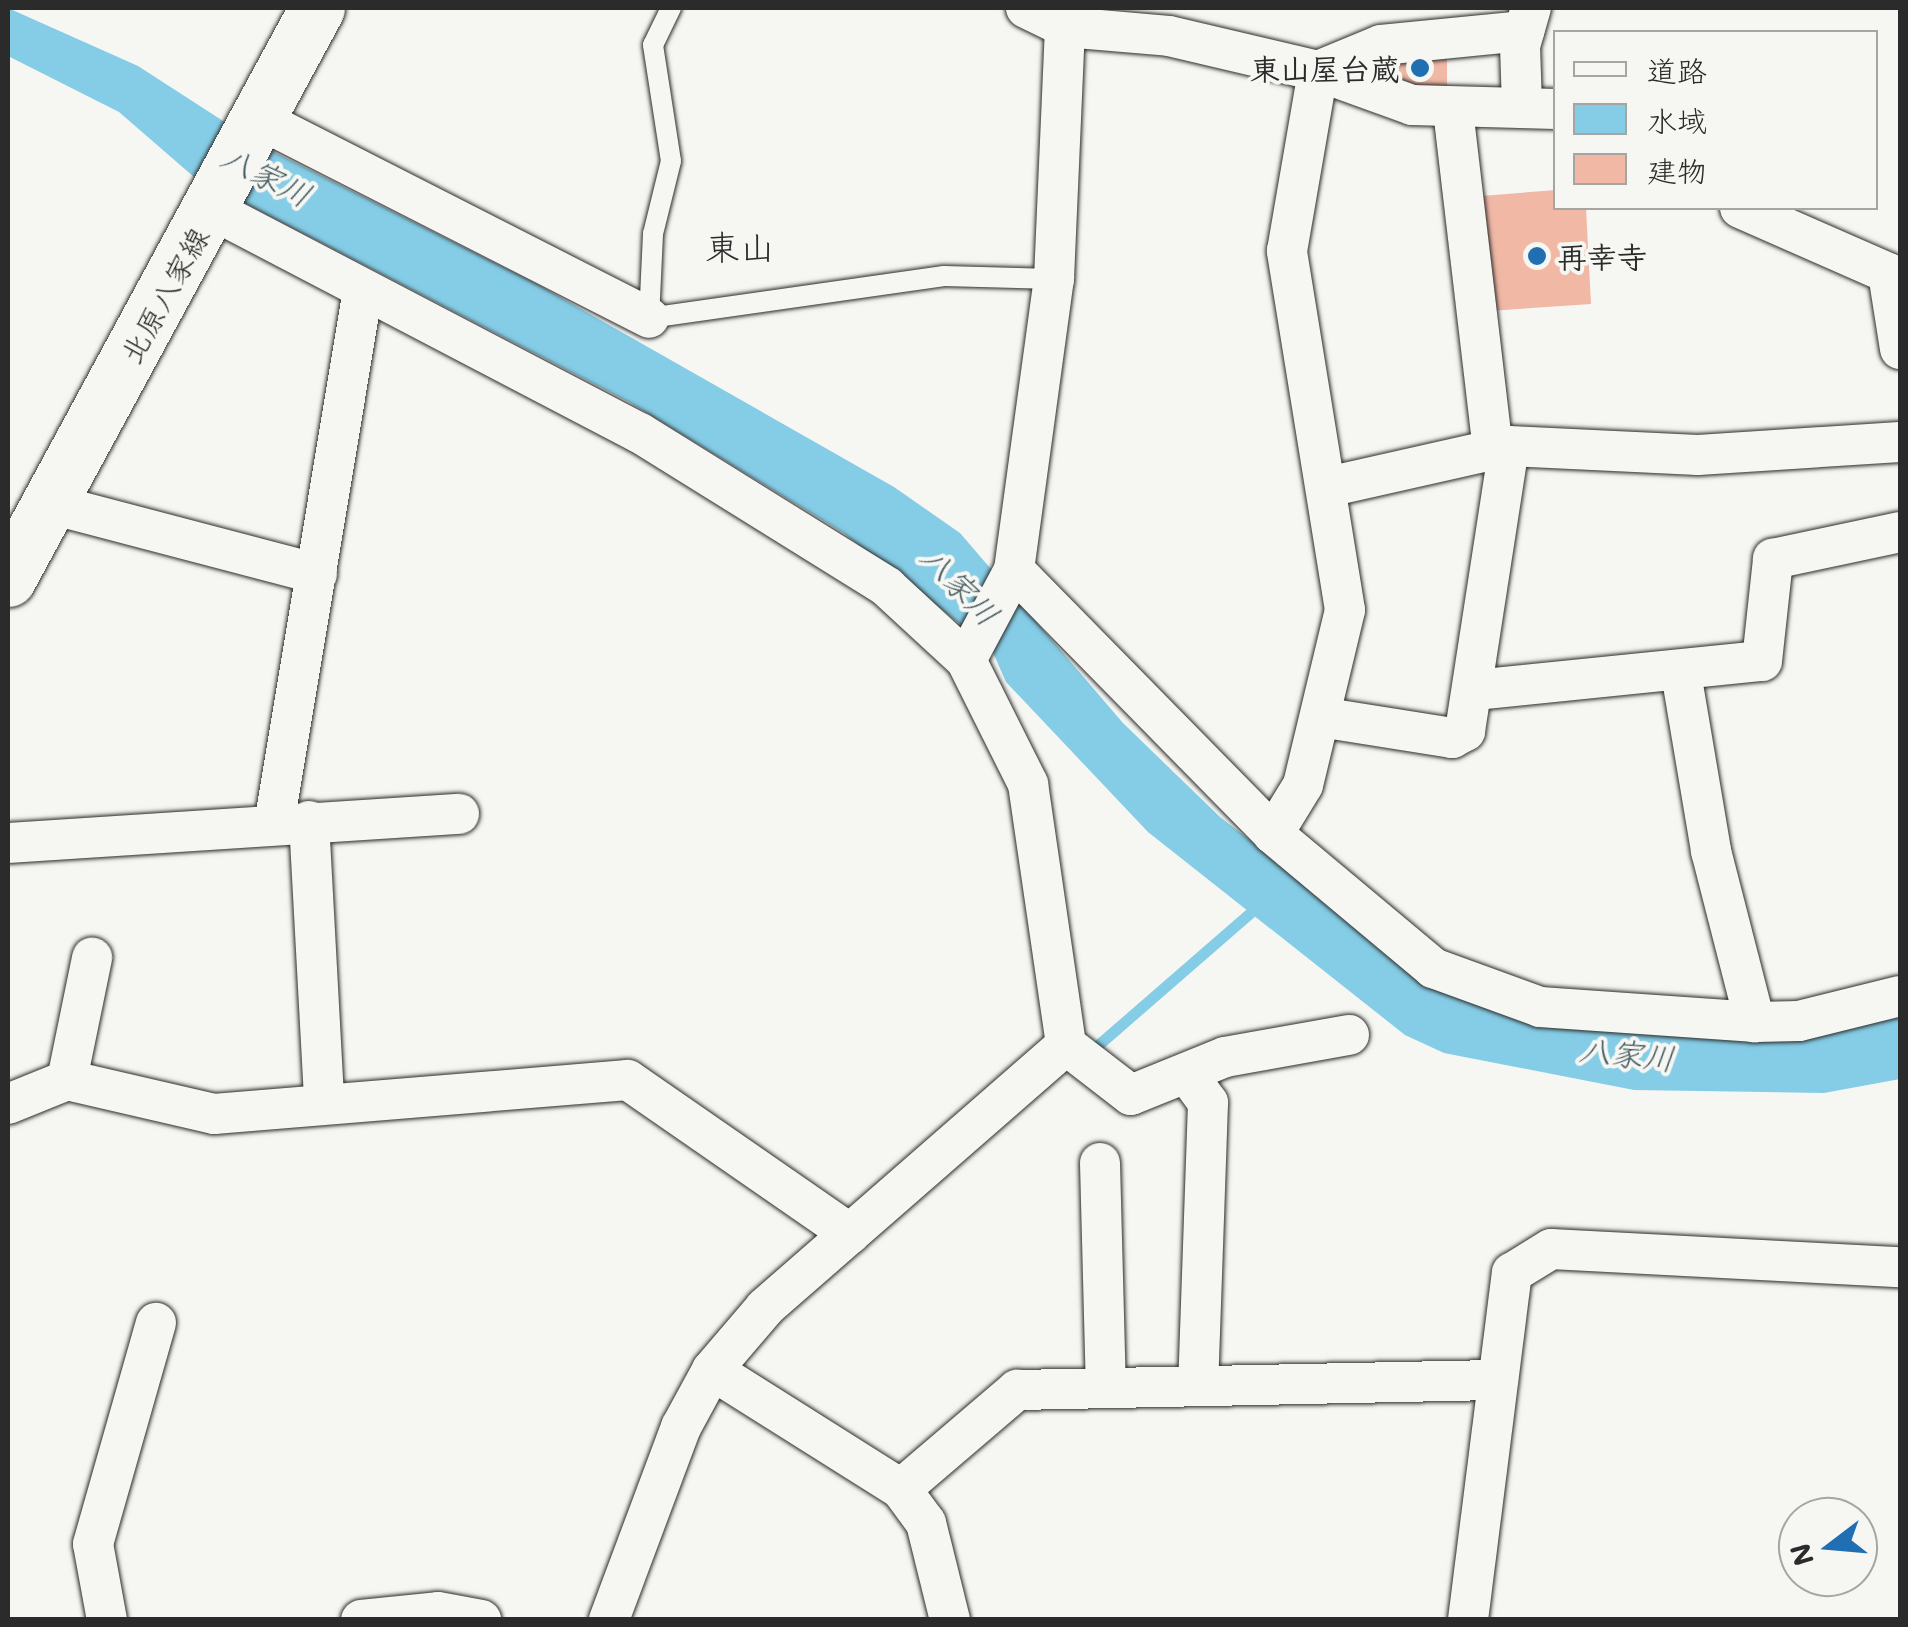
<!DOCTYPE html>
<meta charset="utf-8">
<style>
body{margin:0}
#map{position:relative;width:1908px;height:1627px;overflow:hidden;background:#f6f6f2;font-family:Mali,"Klee One",sans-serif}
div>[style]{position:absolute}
.water>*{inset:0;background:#85cde6}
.stream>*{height:11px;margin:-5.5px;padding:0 5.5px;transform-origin:5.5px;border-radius:5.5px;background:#85cde6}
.building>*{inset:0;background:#f0b8a5;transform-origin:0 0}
.roads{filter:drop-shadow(0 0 2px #2b2b2b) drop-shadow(0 0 2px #2b2b2b)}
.service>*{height:20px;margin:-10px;padding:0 10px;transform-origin:10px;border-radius:10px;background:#f6f6f2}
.minor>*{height:40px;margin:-20px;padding:0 20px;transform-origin:20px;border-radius:20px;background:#f6f6f2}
.secondary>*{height:55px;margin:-27.5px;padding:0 27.5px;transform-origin:27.5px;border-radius:27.5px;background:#f6f6f2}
.dots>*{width:28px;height:28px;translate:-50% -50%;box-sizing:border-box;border:5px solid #f6f6f2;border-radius:50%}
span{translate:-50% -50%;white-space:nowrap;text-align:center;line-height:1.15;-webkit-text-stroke:8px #f6f6f2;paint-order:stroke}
.poi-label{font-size:30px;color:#2b2b2b;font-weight:700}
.right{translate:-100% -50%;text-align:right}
.left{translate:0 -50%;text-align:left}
.street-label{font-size:30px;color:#2b2b2b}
.water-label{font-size:32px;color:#465c63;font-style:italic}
.quarter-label{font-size:35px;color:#2b2b2b}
.frame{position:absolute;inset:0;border:10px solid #2b2b2b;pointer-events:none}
.legend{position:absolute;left:1553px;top:30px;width:325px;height:180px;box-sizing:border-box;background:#f6f6f2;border:2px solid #a5a5a2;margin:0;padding:12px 18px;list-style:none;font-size:30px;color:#2b2b2b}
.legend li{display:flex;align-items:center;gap:20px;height:50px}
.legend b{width:50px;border:2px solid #a5a5a2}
.north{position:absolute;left:1778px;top:1497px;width:100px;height:100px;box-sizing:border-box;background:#f6f6f2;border:2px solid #a5a5a2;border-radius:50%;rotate:254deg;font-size:28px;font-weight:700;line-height:40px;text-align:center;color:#2b2b2b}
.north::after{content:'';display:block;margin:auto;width:35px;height:45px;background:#1f6fb2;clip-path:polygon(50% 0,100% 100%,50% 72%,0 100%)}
</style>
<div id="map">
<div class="water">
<div style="clip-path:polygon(8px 8px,138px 66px,262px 146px,537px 284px,894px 487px,960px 533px,1123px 723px,1220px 817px,1449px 993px,1900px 1012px,1900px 1079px,1824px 1093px,1634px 1090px,1444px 1053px,1405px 1035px,1148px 832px,1006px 682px,991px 648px,842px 532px,629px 402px,194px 177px,119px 112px,8px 56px)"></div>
</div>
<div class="stream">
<div style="left:1098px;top:1045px;width:211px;rotate:-41deg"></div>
</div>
<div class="building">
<div style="left:1393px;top:48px;width:54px;height:39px"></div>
<div style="clip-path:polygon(1556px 190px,1556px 208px,1586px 208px,1591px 304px,1489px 311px,1481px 196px)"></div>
</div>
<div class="roads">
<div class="service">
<div style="left:671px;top:8px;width:41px;rotate:115.9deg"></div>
<div style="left:653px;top:45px;width:117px;rotate:81.2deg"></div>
<div style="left:671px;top:161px;width:75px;rotate:103.9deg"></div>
<div style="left:653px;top:234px;width:84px;rotate:92.7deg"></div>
<div style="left:649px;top:318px;width:298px;rotate:-8.1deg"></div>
<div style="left:944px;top:276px;width:110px;rotate:1.6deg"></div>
</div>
<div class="minor">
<div style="left:1026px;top:8px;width:43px;rotate:26deg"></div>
<div style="left:1065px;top:27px;width:104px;rotate:4.9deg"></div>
<div style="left:1169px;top:36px;width:153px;rotate:13.2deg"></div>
<div style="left:1318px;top:71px;width:100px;rotate:19.9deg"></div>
<div style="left:1412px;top:105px;width:144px;rotate:1.6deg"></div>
<div style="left:1522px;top:106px;width:60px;rotate:-91.9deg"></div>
<div style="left:1520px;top:46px;width:40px;rotate:-74deg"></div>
<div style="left:1453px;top:110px;width:340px;rotate:83.3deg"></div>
<div style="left:257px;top:118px;width:440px;rotate:27deg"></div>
<div style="left:1740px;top:208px;width:162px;rotate:23.7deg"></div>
<div style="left:1888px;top:273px;width:77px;rotate:81deg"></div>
<div style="left:211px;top:209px;width:484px;rotate:27.6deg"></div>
<div style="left:640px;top:433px;width:291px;rotate:31.9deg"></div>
<div style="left:887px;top:587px;width:108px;rotate:42.7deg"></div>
<div style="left:966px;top:660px;width:139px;rotate:63.4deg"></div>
<div style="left:1028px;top:784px;width:264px;rotate:81.7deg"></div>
<div style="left:1066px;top:1045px;width:400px;rotate:138.9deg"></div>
<div style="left:765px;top:1308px;width:82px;rotate:130.5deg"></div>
<div style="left:712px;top:1370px;width:65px;rotate:118.5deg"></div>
<div style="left:681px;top:1427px;width:206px;rotate:110.5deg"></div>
<div style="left:1332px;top:486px;width:181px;rotate:-12.7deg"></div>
<div style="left:1509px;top:446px;width:189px;rotate:2.7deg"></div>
<div style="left:1698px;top:455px;width:202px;rotate:-3.7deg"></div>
<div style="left:51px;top:504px;width:275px;rotate:14.7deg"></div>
<div style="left:1014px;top:570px;width:370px;rotate:45.5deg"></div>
<div style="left:1273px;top:834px;width:209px;rotate:39.9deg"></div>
<div style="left:1433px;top:968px;width:114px;rotate:20deg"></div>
<div style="left:1540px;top:1007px;width:216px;rotate:4deg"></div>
<div style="left:1755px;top:1022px;width:44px;rotate:-1.3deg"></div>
<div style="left:1799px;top:1021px;width:104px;rotate:-13.9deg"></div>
<div style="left:966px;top:660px;width:102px;rotate:-61.9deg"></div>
<div style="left:1014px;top:570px;width:294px;rotate:-82.2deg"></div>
<div style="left:1054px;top:279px;width:252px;rotate:-87.5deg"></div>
<div style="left:1681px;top:673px;width:181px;rotate:80.4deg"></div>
<div style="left:1711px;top:851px;width:177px;rotate:75.6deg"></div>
<div style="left:1475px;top:690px;width:288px;rotate:-5.8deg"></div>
<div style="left:1762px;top:661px;width:103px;rotate:-83.8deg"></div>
<div style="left:1773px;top:559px;width:130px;rotate:-12deg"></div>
<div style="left:1320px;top:717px;width:134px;rotate:9deg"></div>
<div style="left:1452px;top:738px;width:15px;rotate:-28deg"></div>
<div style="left:1465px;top:731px;width:288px;rotate:-81.2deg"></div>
<div style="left:275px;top:819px;width:536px;rotate:-80.56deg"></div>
<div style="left:309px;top:821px;width:277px;rotate:86.9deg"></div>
<div style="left:1273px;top:834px;width:57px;rotate:-58.5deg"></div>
<div style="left:1303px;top:785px;width:180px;rotate:-76.5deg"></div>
<div style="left:1345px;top:610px;width:364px;rotate:-99.2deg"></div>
<div style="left:1287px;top:251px;width:183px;rotate:-80.2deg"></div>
<div style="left:1318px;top:71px;width:68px;rotate:-22.4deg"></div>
<div style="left:1381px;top:45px;width:144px;rotate:-5.6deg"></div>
<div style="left:8px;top:843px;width:452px;rotate:-3.7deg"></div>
<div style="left:1066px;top:1045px;width:82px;rotate:37.6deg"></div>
<div style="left:1131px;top:1095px;width:101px;rotate:-22deg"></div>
<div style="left:1225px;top:1057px;width:126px;rotate:-10.1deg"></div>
<div style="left:1190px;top:1078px;width:31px;rotate:54deg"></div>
<div style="left:1208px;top:1103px;width:280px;rotate:92deg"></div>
<div style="left:67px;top:1080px;width:151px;rotate:13deg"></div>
<div style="left:214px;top:1114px;width:415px;rotate:-4.7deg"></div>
<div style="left:628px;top:1080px;width:270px;rotate:34.7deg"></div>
<div style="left:8px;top:1104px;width:64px;rotate:-22.1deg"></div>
<div style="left:67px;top:1080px;width:125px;rotate:-78.4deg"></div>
<div style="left:1100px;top:1163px;width:224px;rotate:88.5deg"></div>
<div style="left:712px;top:1370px;width:223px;rotate:32.2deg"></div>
<div style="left:901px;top:1489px;width:42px;rotate:53.7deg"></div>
<div style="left:926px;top:1523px;width:100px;rotate:76.1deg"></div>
<div style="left:901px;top:1489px;width:153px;rotate:-40.5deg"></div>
<div style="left:1017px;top:1390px;width:480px;rotate:-1.2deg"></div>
<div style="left:107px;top:1620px;width:77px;rotate:-100.4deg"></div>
<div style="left:93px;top:1544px;width:230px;rotate:-74.1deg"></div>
<div style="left:361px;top:1620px;width:77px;rotate:-5.9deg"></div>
<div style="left:438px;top:1612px;width:44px;rotate:10.5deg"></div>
<div style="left:1468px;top:1620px;width:350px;rotate:-82.8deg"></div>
<div style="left:1512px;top:1273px;width:46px;rotate:-31.6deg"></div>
<div style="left:1551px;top:1249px;width:349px;rotate:3deg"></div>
</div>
<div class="secondary">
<div style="left:8px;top:579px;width:649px;rotate:-61.58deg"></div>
</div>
</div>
<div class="dots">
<div style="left:1420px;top:68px;background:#1f6fb2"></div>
<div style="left:1537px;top:256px;background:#1f6fb2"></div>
</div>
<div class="poi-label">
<span class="right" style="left:1400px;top:68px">東山屋台蔵</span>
<span class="left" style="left:1557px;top:256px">再幸寺</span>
</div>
<div class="street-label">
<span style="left:164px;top:295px;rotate:-61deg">北原八家線</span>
</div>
<div class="water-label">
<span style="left:267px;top:175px;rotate:27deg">八家川</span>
<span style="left:961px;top:585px;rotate:46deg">八家川</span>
<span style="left:1627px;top:1053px;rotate:6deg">八家川</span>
</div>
<div class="quarter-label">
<span style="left:740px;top:246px">東山</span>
</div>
<div class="frame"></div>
<ul class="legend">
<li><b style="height:12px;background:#f6f6f2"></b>道路</li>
<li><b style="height:28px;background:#85cde6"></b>水域</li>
<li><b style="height:28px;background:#f0b8a5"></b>建物</li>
</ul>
<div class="north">N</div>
</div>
